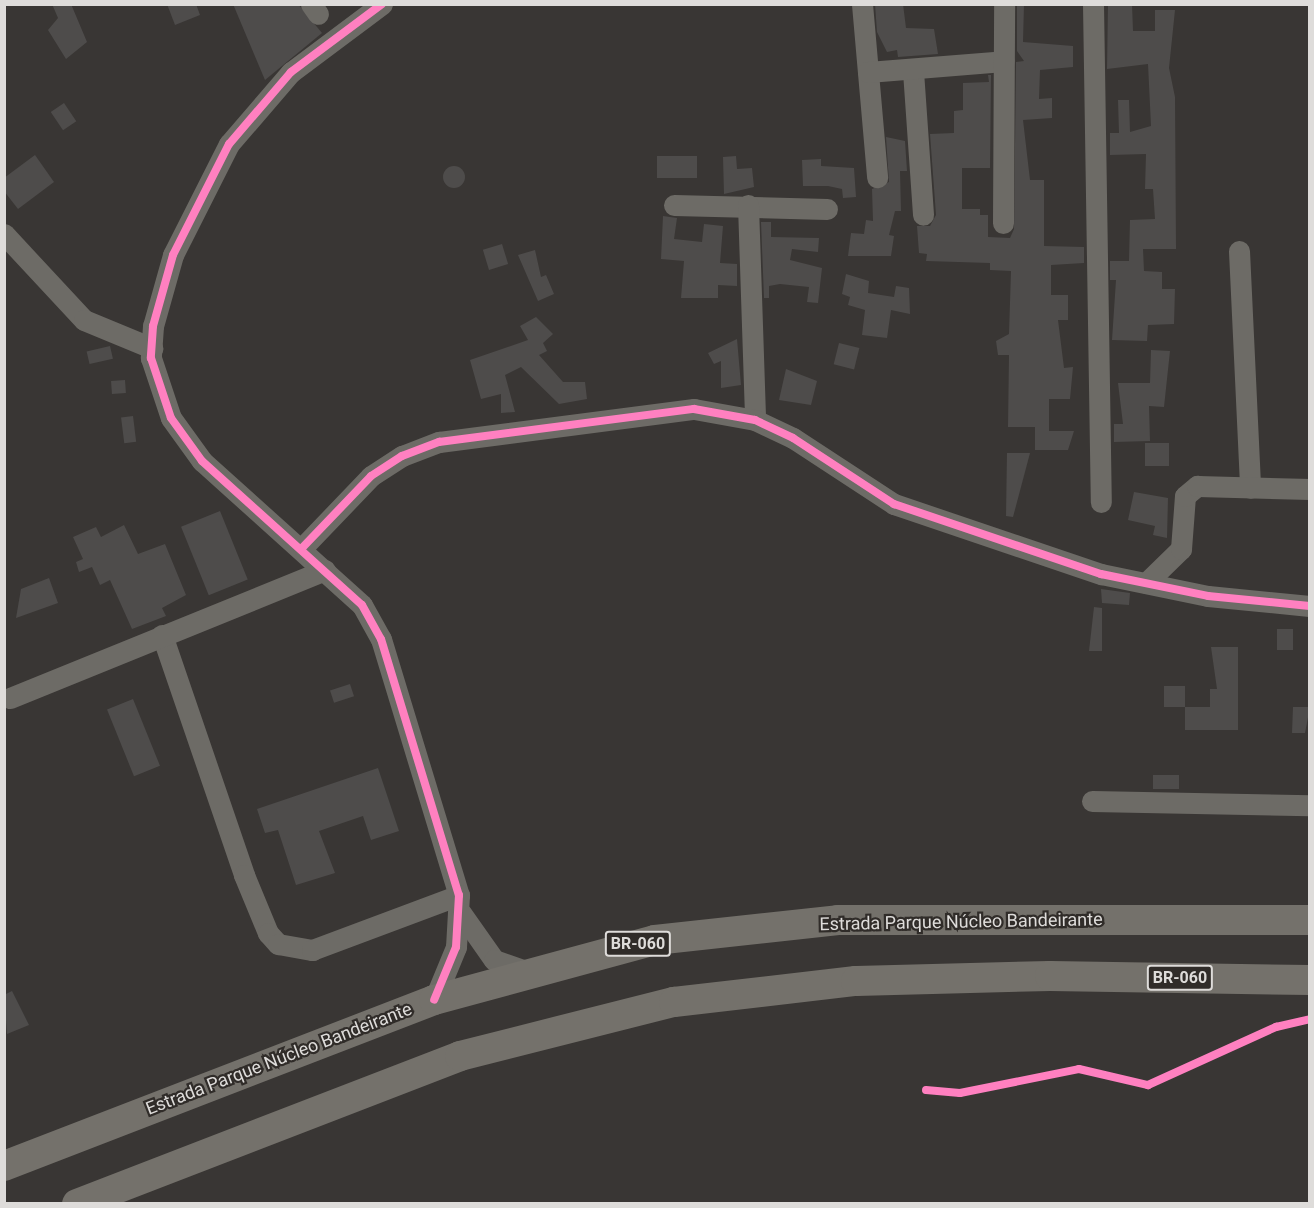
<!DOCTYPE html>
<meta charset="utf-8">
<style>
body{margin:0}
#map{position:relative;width:1314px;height:1208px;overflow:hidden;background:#393634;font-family:Roboto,sans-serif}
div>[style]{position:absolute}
.building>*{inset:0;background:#4e4c4b;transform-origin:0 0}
.round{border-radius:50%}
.minor>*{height:21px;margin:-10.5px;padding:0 10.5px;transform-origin:10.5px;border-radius:10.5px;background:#6d6b66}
.highway>*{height:30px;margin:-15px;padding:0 15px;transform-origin:15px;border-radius:15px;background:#74716b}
.cycleway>*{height:8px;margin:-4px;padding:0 4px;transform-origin:4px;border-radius:4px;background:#ff80c0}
span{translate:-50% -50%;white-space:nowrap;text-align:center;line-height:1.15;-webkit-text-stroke:4.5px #302c29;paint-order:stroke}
.shield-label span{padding:2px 4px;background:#302c29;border:2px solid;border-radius:4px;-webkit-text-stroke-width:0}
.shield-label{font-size:16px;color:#dedcda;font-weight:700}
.street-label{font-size:18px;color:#dedcda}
.frame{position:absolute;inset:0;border:6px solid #dedcda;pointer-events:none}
</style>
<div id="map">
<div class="building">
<div style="clip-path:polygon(52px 4px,71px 4px,87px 42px,66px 59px,48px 30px,58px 18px)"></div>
<div style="clip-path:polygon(167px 4px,196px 4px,200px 15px,175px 25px)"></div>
<div style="clip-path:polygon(233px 4px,298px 4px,322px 33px,265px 80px)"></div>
<div style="clip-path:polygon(875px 4px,903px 4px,906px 28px,934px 29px,938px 54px,898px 57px,897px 50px,887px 52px,877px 32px)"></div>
<div style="clip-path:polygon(1017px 4px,1024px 4px,1023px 42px,1073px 46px,1073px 67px,1040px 70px,1039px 99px,1052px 98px,1052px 118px,1023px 120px,1030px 180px,1044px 180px,1044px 246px,1084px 247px,1084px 263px,1051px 265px,1051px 295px,1068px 295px,1068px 320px,1058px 320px,1064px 368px,1073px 367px,1070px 399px,1049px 399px,1049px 431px,1074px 431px,1068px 450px,1035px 450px,1035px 427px,1008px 427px,1009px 355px,998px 355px,996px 341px,1009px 334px,1011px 271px,990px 270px,990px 263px,926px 261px,927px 254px,919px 253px,917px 226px,930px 226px,936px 215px,930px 134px,954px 133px,954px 111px,963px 110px,963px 83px,989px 82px,988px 75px,991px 75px,990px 168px,962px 168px,962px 209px,980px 209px,980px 215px,988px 215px,988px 237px,1010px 238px,1014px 229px,1016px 62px,1024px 61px,1017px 51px)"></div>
<div style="clip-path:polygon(1108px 4px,1132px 4px,1133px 31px,1155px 31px,1155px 10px,1175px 10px,1169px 68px,1175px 97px,1176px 249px,1143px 249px,1144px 271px,1162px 272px,1162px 289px,1175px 289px,1174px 324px,1148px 325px,1147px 341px,1112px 340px,1116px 280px,1110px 280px,1110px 261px,1129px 261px,1130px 220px,1155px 219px,1153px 189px,1145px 189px,1146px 154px,1110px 155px,1110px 133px,1119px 133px,1118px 100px,1129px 100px,1130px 132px,1151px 126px,1148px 64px,1107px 69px)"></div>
<div style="left:64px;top:103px;width:22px;height:16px;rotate:56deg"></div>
<div style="clip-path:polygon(886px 137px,905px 141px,907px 171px,900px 171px,901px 211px,895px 211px,889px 235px,894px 236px,891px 256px,848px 256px,851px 233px,864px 234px,866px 220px,873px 221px,872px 189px,889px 182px)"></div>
<div style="clip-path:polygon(35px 155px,54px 182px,18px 209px,4px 191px,4px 178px)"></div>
<div style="left:657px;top:156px;width:40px;height:22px"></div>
<div style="clip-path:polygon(736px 156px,737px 169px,752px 168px,754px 187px,724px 194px,723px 157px)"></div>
<div style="clip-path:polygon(821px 159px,821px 166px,854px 168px,856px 197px,843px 198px,842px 189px,828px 186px,803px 186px,802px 160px)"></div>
<div class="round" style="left:443px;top:166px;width:22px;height:22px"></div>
<div style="clip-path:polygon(663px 216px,677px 218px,674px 239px,702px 242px,704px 224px,723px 226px,720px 263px,737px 264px,737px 286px,718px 285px,718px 298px,681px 298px,684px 261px,661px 259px)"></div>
<div style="clip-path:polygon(761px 222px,771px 222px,771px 237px,819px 238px,818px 252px,792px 249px,790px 260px,822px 268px,818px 303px,807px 302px,809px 287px,780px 284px,769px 286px,769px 298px,764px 298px)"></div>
<div style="left:502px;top:244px;width:21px;height:20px;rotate:73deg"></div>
<div style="clip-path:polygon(535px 250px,541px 277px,546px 275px,554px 294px,538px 301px,518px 255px)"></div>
<div style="clip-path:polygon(846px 274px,869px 281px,868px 293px,894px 297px,896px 286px,909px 288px,910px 314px,891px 310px,887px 338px,862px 335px,865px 310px,848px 305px,850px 297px,842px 294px)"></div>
<div style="clip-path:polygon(536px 317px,553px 334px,543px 343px,547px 351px,539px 355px,563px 382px,585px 382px,587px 399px,559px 404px,521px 367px,505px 375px,515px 412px,501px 413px,501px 394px,481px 399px,470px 360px,528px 340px,520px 326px)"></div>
<div style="clip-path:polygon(737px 339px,741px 385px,721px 388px,721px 361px,714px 364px,708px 353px)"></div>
<div style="left:839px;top:343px;width:21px;height:22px;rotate:14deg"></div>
<div style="left:110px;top:346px;width:13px;height:24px;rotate:77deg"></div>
<div style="clip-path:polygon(1151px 350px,1170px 351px,1164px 407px,1149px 406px,1150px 441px,1114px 442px,1114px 424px,1123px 424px,1118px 383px,1150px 383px)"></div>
<div style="clip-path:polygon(786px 369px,817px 381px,811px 405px,779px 400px)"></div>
<div style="left:125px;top:380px;width:13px;height:14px;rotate:86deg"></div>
<div style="left:133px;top:416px;width:26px;height:12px;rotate:83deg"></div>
<div style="left:1169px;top:443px;width:23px;height:24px;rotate:90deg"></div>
<div style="clip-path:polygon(1007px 453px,1030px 453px,1013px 517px,1006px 516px)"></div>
<div style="clip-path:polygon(1134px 492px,1168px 498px,1167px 538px,1153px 535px,1155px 526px,1128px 520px)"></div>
<div style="left:220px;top:511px;width:74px;height:42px;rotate:68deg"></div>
<div style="clip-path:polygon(124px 525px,138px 554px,165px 544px,186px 595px,162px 608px,166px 616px,132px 629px,110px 580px,100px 585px,92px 567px,79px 572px,76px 562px,83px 559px,73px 537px,96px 527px,101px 537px)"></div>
<div style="clip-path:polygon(49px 578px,58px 603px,16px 618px,21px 589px)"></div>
<div style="clip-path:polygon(1101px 589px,1130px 593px,1129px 605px,1102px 603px)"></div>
<div style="clip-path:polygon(1094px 607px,1102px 608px,1102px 651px,1089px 651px)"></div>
<div style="left:1277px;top:629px;width:16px;height:21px"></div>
<div style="clip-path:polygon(1211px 647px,1238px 647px,1238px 730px,1185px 730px,1185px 707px,1210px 707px,1210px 689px,1217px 689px)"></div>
<div style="left:350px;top:684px;width:13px;height:21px;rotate:72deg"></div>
<div style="left:1164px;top:686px;width:21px;height:21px"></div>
<div style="left:133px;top:699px;width:72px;height:28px;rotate:68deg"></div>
<div style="clip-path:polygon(1293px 707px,1310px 707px,1305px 733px,1292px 733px)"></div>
<div style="clip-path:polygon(378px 768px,399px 831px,371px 840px,363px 816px,319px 831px,335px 873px,296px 885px,278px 830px,265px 833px,257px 809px)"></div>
<div style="left:1153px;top:775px;width:26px;height:14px"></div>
<div style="clip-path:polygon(12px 991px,29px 1025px,7px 1034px,4px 995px)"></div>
</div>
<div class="minor">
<div style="left:311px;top:4px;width:12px;rotate:55deg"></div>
<div style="left:382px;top:4px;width:114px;rotate:143.2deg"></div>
<div style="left:291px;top:72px;width:95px;rotate:130.7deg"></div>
<div style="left:229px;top:144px;width:124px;rotate:116.8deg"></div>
<div style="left:173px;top:255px;width:74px;rotate:105.7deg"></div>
<div style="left:153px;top:326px;width:32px;rotate:94deg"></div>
<div style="left:151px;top:358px;width:63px;rotate:71.6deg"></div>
<div style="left:171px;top:418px;width:53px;rotate:54.2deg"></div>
<div style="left:202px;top:461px;width:215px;rotate:42deg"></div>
<div style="left:362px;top:605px;width:39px;rotate:61deg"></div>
<div style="left:381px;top:639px;width:268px;rotate:73.1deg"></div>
<div style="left:459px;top:895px;width:52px;rotate:93.3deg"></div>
<div style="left:456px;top:947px;width:57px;rotate:112.5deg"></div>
<div style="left:862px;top:4px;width:174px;rotate:85deg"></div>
<div style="left:1093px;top:4px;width:498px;rotate:89.1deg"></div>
<div style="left:913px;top:71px;width:144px;rotate:86deg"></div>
<div style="left:868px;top:72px;width:136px;rotate:-4.6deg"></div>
<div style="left:674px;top:205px;width:153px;rotate:1.5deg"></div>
<div style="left:748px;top:205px;width:215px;rotate:88.1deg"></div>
<div style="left:1003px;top:223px;width:219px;rotate:-89.7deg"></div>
<div style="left:4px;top:234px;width:117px;rotate:47.1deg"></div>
<div style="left:84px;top:320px;width:74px;rotate:22.4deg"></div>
<div style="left:1239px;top:251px;width:237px;rotate:87.3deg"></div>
<div style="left:303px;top:547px;width:98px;rotate:-46.2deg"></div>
<div style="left:371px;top:476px;width:37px;rotate:-33deg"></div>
<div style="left:402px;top:456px;width:40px;rotate:-21deg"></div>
<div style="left:439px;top:442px;width:257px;rotate:-7.4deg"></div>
<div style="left:694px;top:409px;width:62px;rotate:10.2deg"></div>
<div style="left:755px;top:420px;width:42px;rotate:25.3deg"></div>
<div style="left:793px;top:438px;width:121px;rotate:33.2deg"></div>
<div style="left:894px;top:504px;width:219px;rotate:18.7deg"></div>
<div style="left:1101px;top:574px;width:109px;rotate:11.6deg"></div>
<div style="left:1208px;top:596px;width:102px;rotate:5.6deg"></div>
<div style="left:1146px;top:583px;width:49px;rotate:-44.2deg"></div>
<div style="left:1181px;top:549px;width:53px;rotate:-85.7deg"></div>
<div style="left:1185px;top:496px;width:16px;rotate:-40deg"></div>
<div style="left:1197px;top:486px;width:113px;rotate:1.5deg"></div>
<div style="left:162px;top:635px;width:254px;rotate:71.1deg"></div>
<div style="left:244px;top:875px;width:63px;rotate:67.5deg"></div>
<div style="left:268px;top:933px;width:15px;rotate:48deg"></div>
<div style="left:278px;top:944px;width:35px;rotate:10deg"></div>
<div style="left:312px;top:950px;width:157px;rotate:-20.5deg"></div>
<div style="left:10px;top:698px;width:340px;rotate:-22.1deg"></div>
<div style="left:1092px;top:801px;width:218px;rotate:1.1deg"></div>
<div style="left:461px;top:913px;width:57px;rotate:54.9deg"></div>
<div style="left:494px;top:960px;width:34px;rotate:19deg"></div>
</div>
<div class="highway">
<div style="left:4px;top:1166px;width:461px;rotate:-21.1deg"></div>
<div style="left:434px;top:1000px;width:229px;rotate:-15.2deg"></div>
<div style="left:655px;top:940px;width:184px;rotate:-6.2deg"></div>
<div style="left:838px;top:920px;width:472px"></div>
<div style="left:77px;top:1204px;width:411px;rotate:-21.1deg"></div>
<div style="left:460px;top:1056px;width:221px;rotate:-14.2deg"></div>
<div style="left:674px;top:1002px;width:183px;rotate:-6.6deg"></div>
<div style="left:856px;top:981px;width:194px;rotate:-1.5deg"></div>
<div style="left:1050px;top:976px;width:260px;rotate:0.9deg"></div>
</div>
<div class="cycleway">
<div style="left:382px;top:4px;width:114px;rotate:143.2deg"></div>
<div style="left:291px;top:72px;width:95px;rotate:130.7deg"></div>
<div style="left:229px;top:144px;width:124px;rotate:116.8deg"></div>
<div style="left:173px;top:255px;width:74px;rotate:105.7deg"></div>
<div style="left:153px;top:326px;width:32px;rotate:94deg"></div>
<div style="left:151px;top:358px;width:63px;rotate:71.6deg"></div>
<div style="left:171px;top:418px;width:53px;rotate:54.2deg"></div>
<div style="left:202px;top:461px;width:215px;rotate:42deg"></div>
<div style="left:362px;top:605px;width:39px;rotate:61deg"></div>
<div style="left:381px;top:639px;width:268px;rotate:73.1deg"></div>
<div style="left:459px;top:895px;width:52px;rotate:93.3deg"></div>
<div style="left:456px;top:947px;width:57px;rotate:112.5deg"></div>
<div style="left:303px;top:547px;width:98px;rotate:-46.2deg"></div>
<div style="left:371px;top:476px;width:37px;rotate:-33deg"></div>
<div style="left:402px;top:456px;width:40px;rotate:-21deg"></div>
<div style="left:439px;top:442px;width:257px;rotate:-7.4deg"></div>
<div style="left:694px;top:409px;width:62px;rotate:10.2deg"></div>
<div style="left:755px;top:420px;width:42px;rotate:25.3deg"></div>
<div style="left:793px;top:438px;width:121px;rotate:33.2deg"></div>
<div style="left:894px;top:504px;width:219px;rotate:18.7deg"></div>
<div style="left:1101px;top:574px;width:109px;rotate:11.6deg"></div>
<div style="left:1208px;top:596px;width:102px;rotate:5.6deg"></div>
<div style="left:926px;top:1090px;width:34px;rotate:5deg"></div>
<div style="left:960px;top:1093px;width:121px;rotate:-11.4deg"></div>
<div style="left:1079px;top:1069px;width:71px;rotate:13.1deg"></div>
<div style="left:1148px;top:1085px;width:141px;rotate:-24.4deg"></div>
<div style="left:1276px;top:1027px;width:35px;rotate:-13deg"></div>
</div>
<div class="shield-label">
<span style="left:638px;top:944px">BR-060</span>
<span style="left:1180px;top:978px">BR-060</span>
</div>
<div class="street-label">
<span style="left:961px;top:922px;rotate:-1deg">Estrada Parque Núcleo Bandeirante</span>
<span style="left:279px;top:1059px;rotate:-21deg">Estrada Parque Núcleo Bandeirante</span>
</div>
<div class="frame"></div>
</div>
